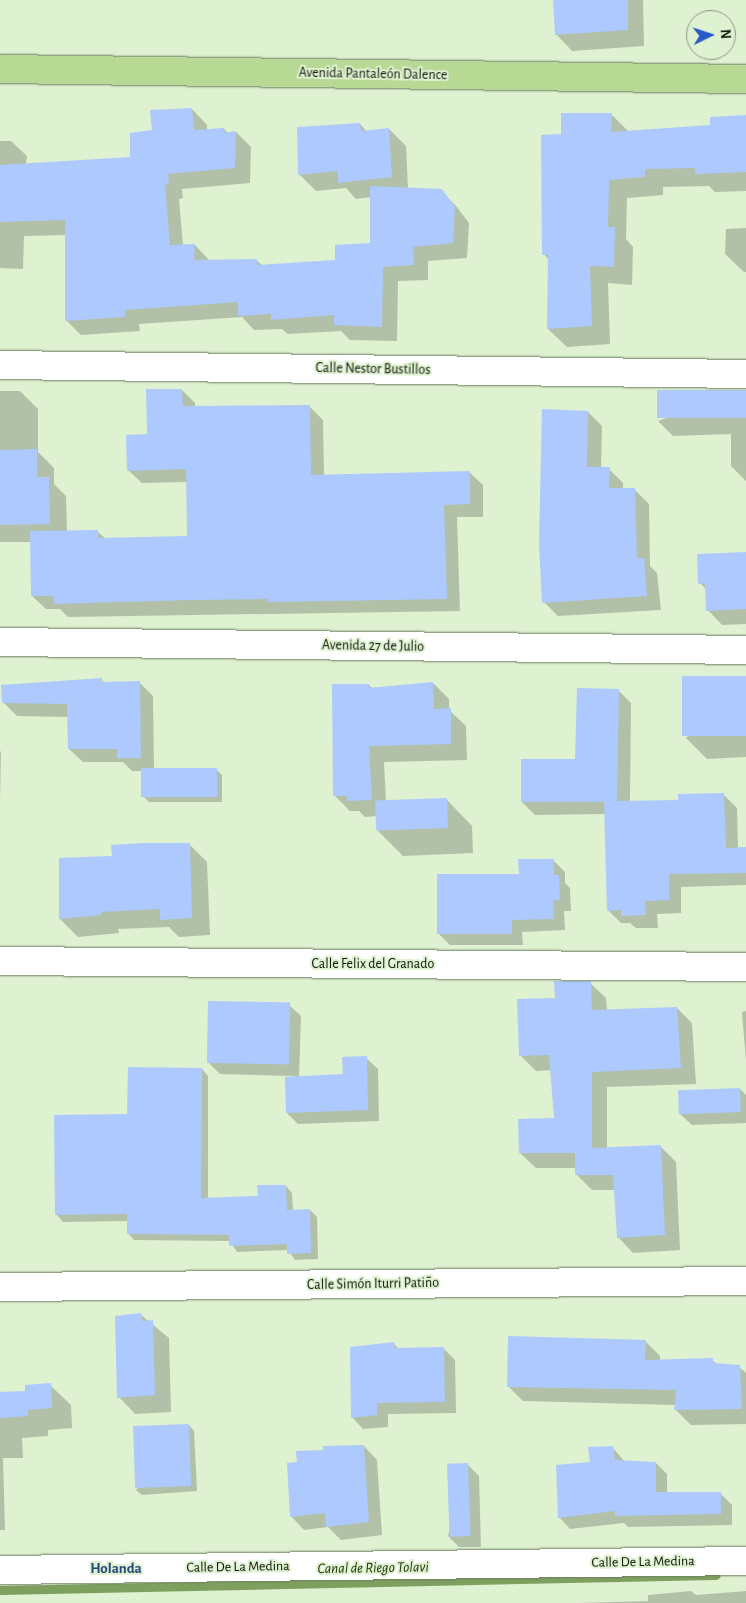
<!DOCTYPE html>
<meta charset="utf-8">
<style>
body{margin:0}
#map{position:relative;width:746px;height:1603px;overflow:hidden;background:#def1d0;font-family:"Alegreya Sans",sans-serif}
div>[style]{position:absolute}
.shadow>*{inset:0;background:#0003}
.stream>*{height:9px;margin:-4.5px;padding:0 4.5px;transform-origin:4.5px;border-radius:4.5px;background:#7ea05f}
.building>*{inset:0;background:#adc9fd;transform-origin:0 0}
.roads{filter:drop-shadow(0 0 1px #6a7a5c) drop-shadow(0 0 1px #6a7a5c)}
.minor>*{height:28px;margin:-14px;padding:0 14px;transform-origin:14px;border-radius:14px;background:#fff}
.major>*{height:28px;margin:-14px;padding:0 14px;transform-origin:14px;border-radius:14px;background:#b8d994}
span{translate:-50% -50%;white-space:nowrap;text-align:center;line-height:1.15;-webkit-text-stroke:4px #def1d0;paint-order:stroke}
.street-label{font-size:14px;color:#0f150a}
.water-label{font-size:15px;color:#213706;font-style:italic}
.neighbourhood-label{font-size:15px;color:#2a467e;font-weight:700}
.north{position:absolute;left:686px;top:10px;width:50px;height:50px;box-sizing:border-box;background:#def1d0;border:1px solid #8b9981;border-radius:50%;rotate:86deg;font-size:14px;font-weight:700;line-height:20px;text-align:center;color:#0f150a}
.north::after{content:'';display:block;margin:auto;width:18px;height:22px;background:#265ac8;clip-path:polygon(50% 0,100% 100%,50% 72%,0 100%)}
</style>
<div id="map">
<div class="shadow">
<div style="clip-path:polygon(554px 0,643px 0,644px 46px,572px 51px,556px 34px)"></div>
<div style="clip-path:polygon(192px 109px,207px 125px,207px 130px,224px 129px,229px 134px,236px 132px,251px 147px,250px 183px,182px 189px,183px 198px,179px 199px,183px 245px,195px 245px,210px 261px,256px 260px,263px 266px,336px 261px,371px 244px,371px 197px,356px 199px,346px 188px,316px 191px,299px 174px,360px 124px,367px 132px,389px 129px,406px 146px,408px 189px,441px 191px,456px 206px,469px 223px,467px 258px,428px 261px,428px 280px,398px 281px,397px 341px,350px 340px,341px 331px,288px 334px,282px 329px,254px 330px,242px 317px,139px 324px,140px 331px,81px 335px,66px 320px,66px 235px,24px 236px,23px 269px,0 268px,0 141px,11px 141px,27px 156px,26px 164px,131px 158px,153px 131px)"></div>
<div style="clip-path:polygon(611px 114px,629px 132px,711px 126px,746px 116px,746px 191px,715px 192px,709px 186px,663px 187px,663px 195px,627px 198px,626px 239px,633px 247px,632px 285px,608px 283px,610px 344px,567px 347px,548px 329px,549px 260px,544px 254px,562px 135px)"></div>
<div style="clip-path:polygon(746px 228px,746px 272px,744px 272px,725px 254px,726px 229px)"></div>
<div style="clip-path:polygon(182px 390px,195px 403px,195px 408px,310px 407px,323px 420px,324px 476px,469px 472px,483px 485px,483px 517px,457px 517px,460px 611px,68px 617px,60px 609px,46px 609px,32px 596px,31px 542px,0 542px,0 391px,20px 391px,38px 409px,38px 452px,54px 468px,54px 484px,66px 496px,67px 532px,98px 532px,106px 539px,188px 537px,187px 482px,142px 483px,128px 470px,148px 435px)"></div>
<div style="clip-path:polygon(746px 391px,746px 481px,731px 466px,731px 434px,673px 436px,658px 421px)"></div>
<div style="clip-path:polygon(588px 412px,602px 426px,601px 468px,609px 469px,623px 483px,623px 490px,635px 490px,649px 504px,650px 566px,657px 573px,661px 610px,558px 616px,544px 602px)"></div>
<div style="clip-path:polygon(746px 553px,746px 624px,722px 625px,708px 610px,707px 590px,700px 583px)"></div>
<div style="clip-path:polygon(101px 679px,105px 683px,139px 682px,153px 696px,154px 769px,216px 769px,222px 775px,222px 802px,149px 802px,143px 796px,143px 771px,132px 771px,123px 762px,83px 762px,69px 749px,69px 717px,17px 716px,3px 702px)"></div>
<div style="clip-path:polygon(433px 683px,449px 699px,449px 710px,466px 726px,467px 760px,384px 762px,386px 802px,446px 799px,472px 826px,473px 853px,403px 856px,377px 830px,377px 816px,365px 817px,359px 811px,350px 811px,334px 795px,369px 685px,372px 688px)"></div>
<div style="clip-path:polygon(746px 683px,746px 757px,707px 759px,686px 738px)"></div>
<div style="clip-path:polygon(618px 690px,631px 703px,630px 802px,679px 801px,724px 795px,737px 808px,738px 849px,746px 848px,746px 885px,681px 887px,681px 913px,657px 914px,658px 928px,636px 928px,630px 923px,621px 923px,608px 910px,605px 814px,535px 815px,522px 802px,577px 760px)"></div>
<div style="clip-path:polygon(0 751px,1px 752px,0 803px)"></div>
<div style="clip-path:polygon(189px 844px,207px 862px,210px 935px,179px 937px,169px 927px,118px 929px,119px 933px,78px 937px,60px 919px,60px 859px,113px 857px)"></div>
<div style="clip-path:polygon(553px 860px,565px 872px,565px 883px,570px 888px,571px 911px,564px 911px,565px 930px,522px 932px,523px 945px,450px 945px,438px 933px,520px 875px)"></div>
<div style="clip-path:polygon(590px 983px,606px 998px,607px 1010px,677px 1008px,692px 1023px,696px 1084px,607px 1087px,607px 1148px,660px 1146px,676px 1162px,680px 1250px,633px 1253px,618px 1237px,615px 1190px,592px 1190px,576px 1174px,577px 1168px,536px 1168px,520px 1153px,555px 1120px,552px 1070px,536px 1071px,520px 1055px,557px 1000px)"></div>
<div style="clip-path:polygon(289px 1005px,301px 1016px,299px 1078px,344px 1076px,366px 1058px,378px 1069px,379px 1121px,298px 1124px,287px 1113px,295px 1076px,220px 1074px,208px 1062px)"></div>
<div style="clip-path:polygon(746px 1011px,746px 1061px,742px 1012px)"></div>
<div style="clip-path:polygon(202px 1069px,208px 1076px,208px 1199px,259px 1197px,286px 1186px,292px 1193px,293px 1211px,310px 1210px,317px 1217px,318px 1259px,295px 1260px,288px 1250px,237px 1252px,230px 1241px,134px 1240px,128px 1233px,128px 1221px,63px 1222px,57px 1215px,129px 1115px)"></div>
<div style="clip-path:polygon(740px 1089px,746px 1095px,746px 1123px,692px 1125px,680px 1114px)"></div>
<div style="clip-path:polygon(141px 1315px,169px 1338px,171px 1412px,135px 1414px,119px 1397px)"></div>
<div style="clip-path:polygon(645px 1341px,660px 1356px,660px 1361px,712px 1360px,718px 1365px,739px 1367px,746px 1373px,746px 1424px,691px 1425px,676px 1410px,676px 1405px,523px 1401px,508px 1386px)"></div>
<div style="clip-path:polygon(394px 1344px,400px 1350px,443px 1348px,455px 1360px,456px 1413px,388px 1414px,388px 1427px,363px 1429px,352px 1417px)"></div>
<div style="clip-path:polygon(50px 1385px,71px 1405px,72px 1428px,48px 1430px,48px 1436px,22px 1438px,23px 1458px,3px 1458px,5px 1530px,0 1530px,0 1393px,26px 1392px)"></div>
<div style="clip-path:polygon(189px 1425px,194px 1431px,197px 1491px,142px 1495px,136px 1490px)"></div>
<div style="clip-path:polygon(364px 1446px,377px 1460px,382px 1535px,341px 1540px,328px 1527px,304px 1530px,291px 1516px,299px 1463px,324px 1451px)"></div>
<div style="clip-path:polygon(613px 1448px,625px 1462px,656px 1463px,667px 1474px,667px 1493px,720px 1493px,732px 1505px,732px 1525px,628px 1527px,624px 1523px,570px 1529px,559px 1517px,591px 1463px)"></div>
<div style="clip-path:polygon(468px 1465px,479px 1476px,481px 1547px,459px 1547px,448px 1536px)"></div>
<div style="clip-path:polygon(691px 1591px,696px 1595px,746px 1591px,746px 1603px,578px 1603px,648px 1601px,648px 1595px)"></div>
</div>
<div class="stream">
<div style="left:0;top:1590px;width:716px;rotate:-1.2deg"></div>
</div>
<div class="building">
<div style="clip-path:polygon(553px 0,628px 0,628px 30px,555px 35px)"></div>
<div style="clip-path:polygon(192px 108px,194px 130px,224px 128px,225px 133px,236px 131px,235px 168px,168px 174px,169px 183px,165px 184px,170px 245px,195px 244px,194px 260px,257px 259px,257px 265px,335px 260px,335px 245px,370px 243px,370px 186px,442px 189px,455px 207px,453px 243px,413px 247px,414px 265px,383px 267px,382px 327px,334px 325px,334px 315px,271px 320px,271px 314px,238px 316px,238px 302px,125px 310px,125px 317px,65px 321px,65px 220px,0 222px,0 165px,130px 157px,130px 133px,152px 130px,150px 110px)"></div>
<div style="clip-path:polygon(561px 113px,612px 113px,611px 132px,710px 125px,710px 117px,746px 115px,746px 172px,695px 174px,695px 168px,645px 169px,645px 177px,609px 180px,608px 227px,615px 227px,614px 267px,590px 266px,592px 326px,547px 329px,548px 255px,542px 255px,541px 135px,561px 134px)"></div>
<div style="clip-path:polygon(360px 123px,361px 131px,389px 128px,392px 177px,338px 183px,338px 171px,298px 175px,297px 127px)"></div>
<div style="clip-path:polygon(146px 389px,182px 389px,183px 406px,310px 405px,311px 475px,470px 471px,470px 504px,444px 505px,447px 599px,268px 602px,268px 599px,189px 600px,54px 604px,54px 596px,31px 596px,30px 531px,98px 530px,98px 538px,187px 536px,186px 469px,127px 471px,126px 435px,147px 434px)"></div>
<div style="left:746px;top:390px;width:28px;height:89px;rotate:90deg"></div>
<div style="clip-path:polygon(542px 409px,588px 411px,587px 467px,610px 467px,609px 488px,635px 488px,637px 558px,644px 558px,647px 596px,542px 603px,539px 545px)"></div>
<div style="clip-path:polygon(37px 449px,37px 477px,49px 477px,50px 524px,0 525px,0 450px)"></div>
<div style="clip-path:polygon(746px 552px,746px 609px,706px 611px,705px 583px,698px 584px,697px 554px)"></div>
<div style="left:746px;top:676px;width:60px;height:64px;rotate:90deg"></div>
<div style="clip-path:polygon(102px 678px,102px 682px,140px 681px,141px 758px,117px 758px,117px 749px,68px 749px,67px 704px,2px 703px,1px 685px)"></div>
<div style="clip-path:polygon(433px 682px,434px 709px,451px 708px,451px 744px,369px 746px,372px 800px,347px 801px,347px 796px,333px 796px,332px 684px,369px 684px,369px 688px)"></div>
<div style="clip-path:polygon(577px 688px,619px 689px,617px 801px,678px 800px,678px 794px,724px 793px,726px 848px,746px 847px,746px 873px,669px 874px,669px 900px,645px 901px,646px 915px,621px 916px,621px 910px,607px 911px,604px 802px,521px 802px,521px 759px,575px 759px)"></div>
<div style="left:141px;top:768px;width:76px;height:29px"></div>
<div style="left:447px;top:798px;width:30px;height:72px;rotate:88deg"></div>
<div style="clip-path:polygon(144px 843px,190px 843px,192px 918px,160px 920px,160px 909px,101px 912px,101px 915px,59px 919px,59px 858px,112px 856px,111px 845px)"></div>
<div style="clip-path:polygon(518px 859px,554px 859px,554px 875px,559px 875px,560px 900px,553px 900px,554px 919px,512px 920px,512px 934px,437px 934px,437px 874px,519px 874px)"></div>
<div style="clip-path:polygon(554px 981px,591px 981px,592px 1010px,677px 1007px,681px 1068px,592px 1072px,592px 1148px,661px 1145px,665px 1235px,617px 1238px,613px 1175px,575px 1175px,575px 1153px,519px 1153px,518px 1119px,554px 1118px,549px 1055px,519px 1056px,517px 999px,555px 998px)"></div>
<div style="left:208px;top:1001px;width:82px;height:62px;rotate:1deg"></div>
<div style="clip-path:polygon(367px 1056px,368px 1110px,286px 1113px,285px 1077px,343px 1074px,342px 1057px)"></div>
<div style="clip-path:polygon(128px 1067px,202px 1068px,201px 1198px,258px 1196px,257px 1185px,286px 1185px,287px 1210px,310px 1209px,311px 1253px,287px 1254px,287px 1244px,229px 1246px,229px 1235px,127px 1234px,127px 1214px,55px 1215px,54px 1115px,127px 1114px)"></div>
<div style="left:740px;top:1088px;width:24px;height:62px;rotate:88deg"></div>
<div style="clip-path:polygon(141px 1313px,142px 1321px,153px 1320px,155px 1395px,117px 1398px,115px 1316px)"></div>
<div style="clip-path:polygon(508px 1336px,646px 1340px,645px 1360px,713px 1358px,713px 1363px,740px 1365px,742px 1409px,674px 1410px,676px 1390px,507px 1387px)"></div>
<div style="clip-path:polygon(394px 1342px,395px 1348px,444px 1347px,445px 1402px,377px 1403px,377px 1415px,351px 1418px,350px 1347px)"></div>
<div style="clip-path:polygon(51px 1383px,52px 1408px,28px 1410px,28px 1416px,0 1418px,0 1392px,25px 1391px,25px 1385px)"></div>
<div style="left:189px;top:1424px;width:62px;height:56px;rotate:88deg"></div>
<div style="clip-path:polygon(364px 1445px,369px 1522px,326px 1527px,325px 1513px,290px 1517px,287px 1463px,297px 1462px,296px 1451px,323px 1450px,323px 1446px)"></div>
<div style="clip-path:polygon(613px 1446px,615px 1460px,656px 1462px,656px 1492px,721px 1492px,721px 1514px,615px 1516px,615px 1511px,558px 1518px,556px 1465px,590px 1462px,588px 1447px)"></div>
<div style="left:468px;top:1463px;width:73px;height:21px;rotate:88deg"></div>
</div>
<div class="roads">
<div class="minor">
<div style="left:0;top:365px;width:746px;rotate:0.69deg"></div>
<div style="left:0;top:642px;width:746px;rotate:0.61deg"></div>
<div style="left:0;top:961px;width:746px;rotate:0.46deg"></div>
<div style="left:0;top:1287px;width:746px;rotate:-0.46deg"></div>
<div style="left:0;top:1570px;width:746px;rotate:-0.69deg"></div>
</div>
<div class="major">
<div style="left:0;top:69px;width:746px;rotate:0.77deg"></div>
</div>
</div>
<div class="street-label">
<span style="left:373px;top:74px;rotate:1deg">Avenida Pantaleón Dalence</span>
<span style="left:373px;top:369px;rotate:1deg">Calle Nestor Bustillos</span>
<span style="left:373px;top:646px;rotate:1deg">Avenida 27 de Julio</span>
<span style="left:373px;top:964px">Calle Felix del Granado</span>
<span style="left:373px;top:1284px;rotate:-1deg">Calle Simón Iturri Patiño</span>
<span style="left:643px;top:1562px;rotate:-1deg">Calle De La Medina</span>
<span style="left:238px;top:1567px;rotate:-1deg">Calle De La Medina</span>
</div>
<div class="water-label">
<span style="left:373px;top:1568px;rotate:-1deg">Canal de Riego Tolavi</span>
</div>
<div class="neighbourhood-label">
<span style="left:116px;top:1569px">Holanda</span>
</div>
<div class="north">N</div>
</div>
